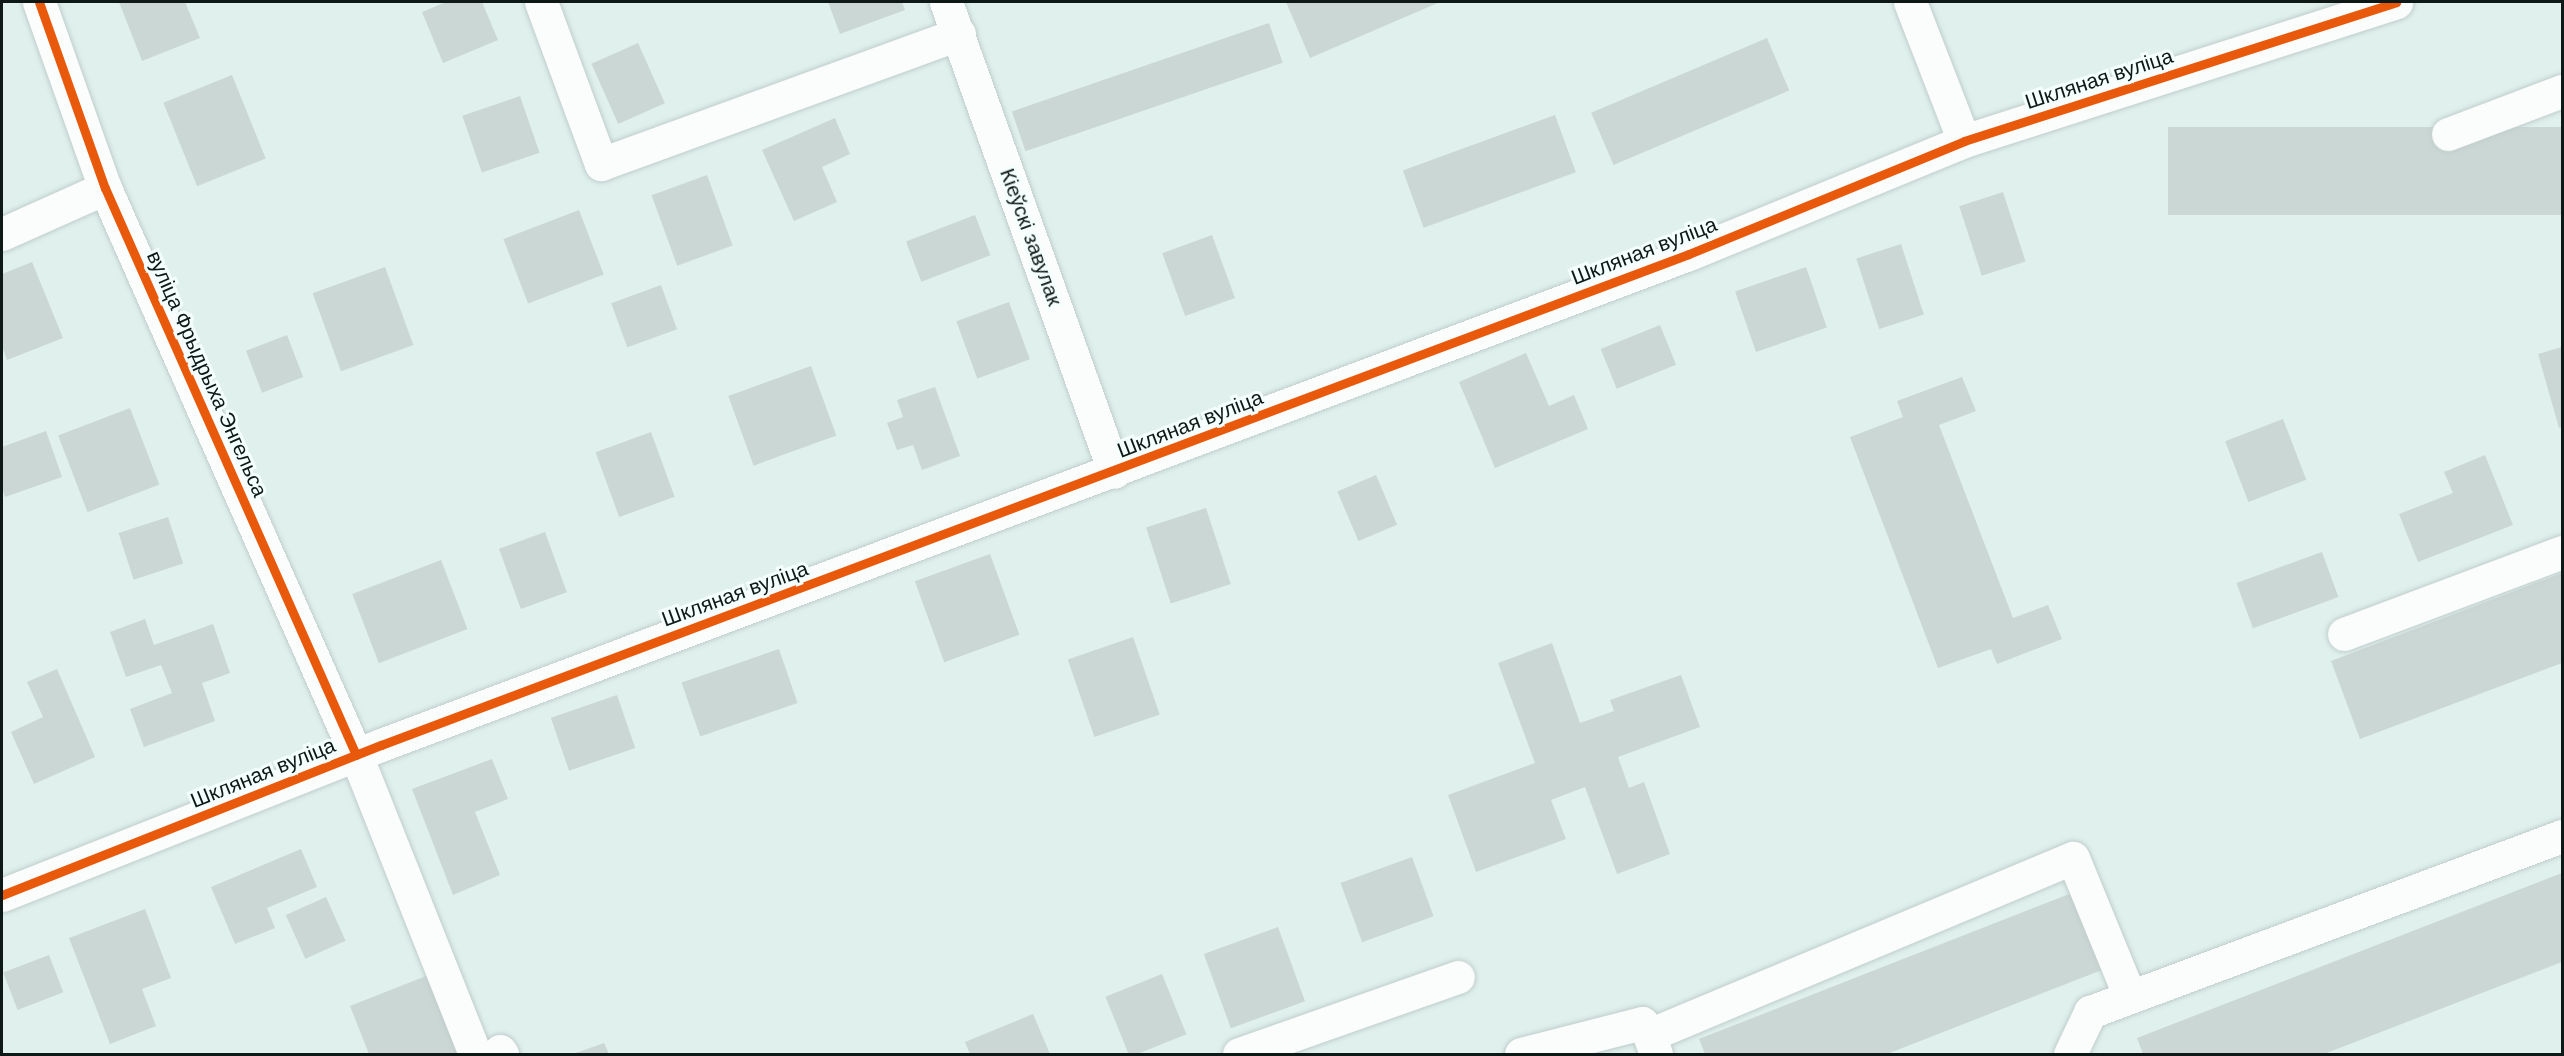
<!DOCTYPE html>
<meta charset="utf-8">
<style>
body{margin:0}
#map{position:relative;width:2564px;height:1056px;overflow:hidden;background:#dff0ed;font-family:"DM Sans",sans-serif}
div>[style]{position:absolute}
.building>*{inset:0;background:#cbd7d5;transform-origin:0 0}
.roads{filter:drop-shadow(0 0 2px #c0cdcb) drop-shadow(0 0 2px #c0cdcb)}
.minor>*{height:33px;margin:-16.5px;padding:0 16.5px;transform-origin:16.5px;border-radius:16.5px;background:#fafdfc}
.cycleway>*{height:9px;margin:-4.5px;padding:0 4.5px;transform-origin:4.5px;border-radius:4.5px;background:#e8590c}
span{translate:-50% -50%;white-space:nowrap;text-align:center;line-height:1.15;-webkit-text-stroke:6px #f4fffd;paint-order:stroke}
.street-label{font-size:21px;color:#0e1917}
.frame{position:absolute;inset:0;border:3px solid #0e1917;pointer-events:none}
</style>
<div id="map">
<div class="building">
<div style="clip-path:polygon(119px 2px,185px 2px,200px 38px,142px 61px)"></div>
<div style="clip-path:polygon(446px 2px,482px 2px,498px 40px,443px 63px,422px 12px)"></div>
<div style="clip-path:polygon(828px 2px,902px 2px,905px 10px,840px 34px)"></div>
<div style="clip-path:polygon(1286px 2px,1440px 2px,1310px 58px)"></div>
<div style="left:1269px;top:23px;width:42px;height:272px;rotate:71deg"></div>
<div style="left:1767px;top:38px;width:57px;height:191px;rotate:67deg"></div>
<div style="left:638px;top:43px;width:66px;height:51px;rotate:66deg"></div>
<div style="left:232px;top:75px;width:90px;height:74px;rotate:68deg"></div>
<div style="left:520px;top:96px;width:60px;height:61px;rotate:71deg"></div>
<div style="left:1555px;top:115px;width:61px;height:162px;rotate:70deg"></div>
<div style="clip-path:polygon(835px 118px,850px 154px,822px 167px,837px 202px,794px 221px,762px 150px)"></div>
<div style="left:2562px;top:127px;width:88px;height:394px;rotate:90deg"></div>
<div style="left:707px;top:175px;width:75px;height:59px;rotate:70deg"></div>
<div style="left:2003px;top:192px;width:73px;height:46px;rotate:72deg"></div>
<div style="left:579px;top:210px;width:69px;height:81px;rotate:69deg"></div>
<div style="left:975px;top:215px;width:43px;height:74px;rotate:69deg"></div>
<div style="left:1212px;top:235px;width:67px;height:53px;rotate:70deg"></div>
<div style="left:1901px;top:244px;width:74px;height:47px;rotate:72deg"></div>
<div style="clip-path:polygon(32px 262px,63px 338px,7px 360px,2px 346px,2px 274px)"></div>
<div style="left:385px;top:267px;width:83px;height:77px;rotate:70deg"></div>
<div style="left:1806px;top:267px;width:64px;height:75px;rotate:71deg"></div>
<div style="left:661px;top:285px;width:47px;height:53px;rotate:70deg"></div>
<div style="left:1009px;top:302px;width:61px;height:56px;rotate:70deg"></div>
<div style="left:1660px;top:325px;width:43px;height:64px;rotate:68deg"></div>
<div style="left:287px;top:335px;width:45px;height:44px;rotate:69deg"></div>
<div style="clip-path:polygon(2562px 347px,2562px 427px,2559px 428px,2538px 354px)"></div>
<div style="clip-path:polygon(1526px 353px,1549px 406px,1574px 395px,1588px 429px,1495px 468px,1459px 382px)"></div>
<div style="left:811px;top:366px;width:74px;height:88px;rotate:70deg"></div>
<div style="clip-path:polygon(1962px 377px,1976px 411px,1939px 425px,2013px 618px,2048px 605px,2062px 639px,1997px 664px,1991px 649px,1938px 668px,1850px 437px,1903px 417px,1897px 401px)"></div>
<div style="clip-path:polygon(935px 387px,960px 456px,922px 470px,913px 445px,897px 450px,887px 423px,903px 417px,897px 400px)"></div>
<div style="left:130px;top:408px;width:82px;height:77px;rotate:69deg"></div>
<div style="left:2283px;top:419px;width:65px;height:62px;rotate:69deg"></div>
<div style="clip-path:polygon(46px 431px,62px 477px,5px 497px,2px 487px,2px 447px)"></div>
<div style="left:651px;top:432px;width:69px;height:59px;rotate:70deg"></div>
<div style="clip-path:polygon(2485px 455px,2513px 525px,2418px 562px,2399px 514px,2453px 493px,2444px 472px)"></div>
<div style="left:1376px;top:475px;width:54px;height:42px;rotate:67deg"></div>
<div style="left:1206px;top:508px;width:80px;height:63px;rotate:72deg"></div>
<div style="left:168px;top:517px;width:49px;height:52px;rotate:72deg"></div>
<div style="left:545px;top:532px;width:64px;height:49px;rotate:70deg"></div>
<div style="left:2322px;top:552px;width:48px;height:91px;rotate:70deg"></div>
<div style="left:990px;top:554px;width:86px;height:80px;rotate:70deg"></div>
<div style="left:441px;top:560px;width:74px;height:95px;rotate:69deg"></div>
<div style="clip-path:polygon(2562px 573px,2562px 663px,2360px 739px,2331px 661px)"></div>
<div style="clip-path:polygon(145px 619px,154px 645px,213px 624px,230px 673px,202px 683px,215px 721px,144px 747px,130px 709px,172px 693px,161px 665px,126px 677px,110px 632px)"></div>
<div style="left:1133px;top:637px;width:82px;height:69px;rotate:71deg"></div>
<div style="clip-path:polygon(1552px 643px,1580px 723px,1614px 711px,1610px 700px,1681px 675px,1700px 727px,1618px 757px,1629px 788px,1644px 782px,1670px 854px,1617px 874px,1585px 787px,1551px 800px,1566px 839px,1476px 872px,1448px 795px,1535px 763px,1498px 663px)"></div>
<div style="left:779px;top:649px;width:57px;height:103px;rotate:71deg"></div>
<div style="clip-path:polygon(57px 669px,95px 757px,34px 784px,11px 732px,43px 717px,27px 682px)"></div>
<div style="left:617px;top:695px;width:56px;height:70px;rotate:71deg"></div>
<div style="clip-path:polygon(492px 759px,508px 799px,475px 812px,500px 875px,453px 895px,412px 789px)"></div>
<div style="clip-path:polygon(301px 849px,317px 887px,267px 908px,275px 928px,235px 944px,211px 887px)"></div>
<div style="left:1412px;top:857px;width:63px;height:76px;rotate:70deg"></div>
<div style="clip-path:polygon(2562px 873px,2562px 962px,2324px 1054px,2143px 1054px,2137px 1038px)"></div>
<div style="clip-path:polygon(2077px 891px,2107px 968px,1887px 1054px,1705px 1054px,1699px 1039px)"></div>
<div style="left:326px;top:897px;width:48px;height:44px;rotate:66deg"></div>
<div style="clip-path:polygon(145px 909px,171px 978px,142px 989px,156px 1026px,110px 1044px,69px 938px)"></div>
<div style="left:1278px;top:927px;width:79px;height:79px;rotate:70deg"></div>
<div style="left:49px;top:955px;width:40px;height:49px;rotate:69deg"></div>
<div style="left:1162px;top:974px;width:65px;height:61px;rotate:68deg"></div>
<div style="clip-path:polygon(426px 976px,458px 1054px,369px 1054px,350px 1006px)"></div>
<div style="clip-path:polygon(1033px 1014px,1050px 1054px,970px 1054px,965px 1042px)"></div>
<div style="clip-path:polygon(604px 1043px,609px 1054px,573px 1054px)"></div>
</div>
<div class="roads">
<div class="minor">
<div style="left:39px;top:2px;width:197px;rotate:70.5deg"></div>
<div style="left:105px;top:188px;width:620px;rotate:66.12deg"></div>
<div style="left:356px;top:755px;width:322px;rotate:68.3deg"></div>
<div style="left:541px;top:2px;width:173px;rotate:69.7deg"></div>
<div style="left:601px;top:164px;width:381px;rotate:-20deg"></div>
<div style="left:946px;top:2px;width:499px;rotate:70.3deg"></div>
<div style="left:1910px;top:2px;width:149px;rotate:68.8deg"></div>
<div style="left:2448px;top:134px;width:122px;rotate:-20.7deg"></div>
<div style="left:2px;top:234px;width:113px;rotate:-24.1deg"></div>
<div style="left:2344px;top:634px;width:233px;rotate:-20.6deg"></div>
<div style="left:2px;top:895px;width:408px;rotate:-21.6deg"></div>
<div style="left:381px;top:745px;width:1397px;rotate:-20.58deg"></div>
<div style="left:1689px;top:254px;width:297px;rotate:-22.3deg"></div>
<div style="left:1964px;top:141px;width:454px;rotate:-17.8deg"></div>
<div style="left:500px;top:1051px;width:4px;rotate:56deg"></div>
<div style="left:1239px;top:1054px;width:232px;rotate:-19.4deg"></div>
<div style="left:1521px;top:1054px;width:125px;rotate:-14.4deg"></div>
<div style="left:1642px;top:1023px;width:14px;rotate:60deg"></div>
<div style="left:1656px;top:1054px;width:20px;rotate:-110deg"></div>
<div style="left:1649px;top:1035px;width:459px;rotate:-22.7deg"></div>
<div style="left:2073px;top:858px;width:150px;rotate:67.7deg"></div>
<div style="left:2070px;top:1054px;width:47px;rotate:-64.5deg"></div>
<div style="left:2090px;top:1012px;width:504px;rotate:-20.45deg"></div>
</div>
</div>
<div class="cycleway">
<div style="left:39px;top:2px;width:197px;rotate:70.5deg"></div>
<div style="left:105px;top:188px;width:620px;rotate:66.12deg"></div>
<div style="left:2px;top:895px;width:408px;rotate:-21.6deg"></div>
<div style="left:381px;top:745px;width:1397px;rotate:-20.58deg"></div>
<div style="left:1689px;top:254px;width:297px;rotate:-22.3deg"></div>
<div style="left:1964px;top:141px;width:454px;rotate:-17.8deg"></div>
</div>
<div class="street-label">
<span style="left:2099px;top:79px;rotate:-18deg">Шкляная вуліца</span>
<span style="left:1031px;top:237px;rotate:70deg">Кіеўскі завулак</span>
<span style="left:1644px;top:251px;rotate:-21deg">Шкляная вуліца</span>
<span style="left:207px;top:374px;rotate:66deg">вуліца Фрыдрыха Энгельса</span>
<span style="left:1190px;top:424px;rotate:-21deg">Шкляная вуліца</span>
<span style="left:735px;top:594px;rotate:-20deg">Шкляная вуліца</span>
<span style="left:263px;top:773px;rotate:-22deg">Шкляная вуліца</span>
</div>
<div class="frame"></div>
</div>
